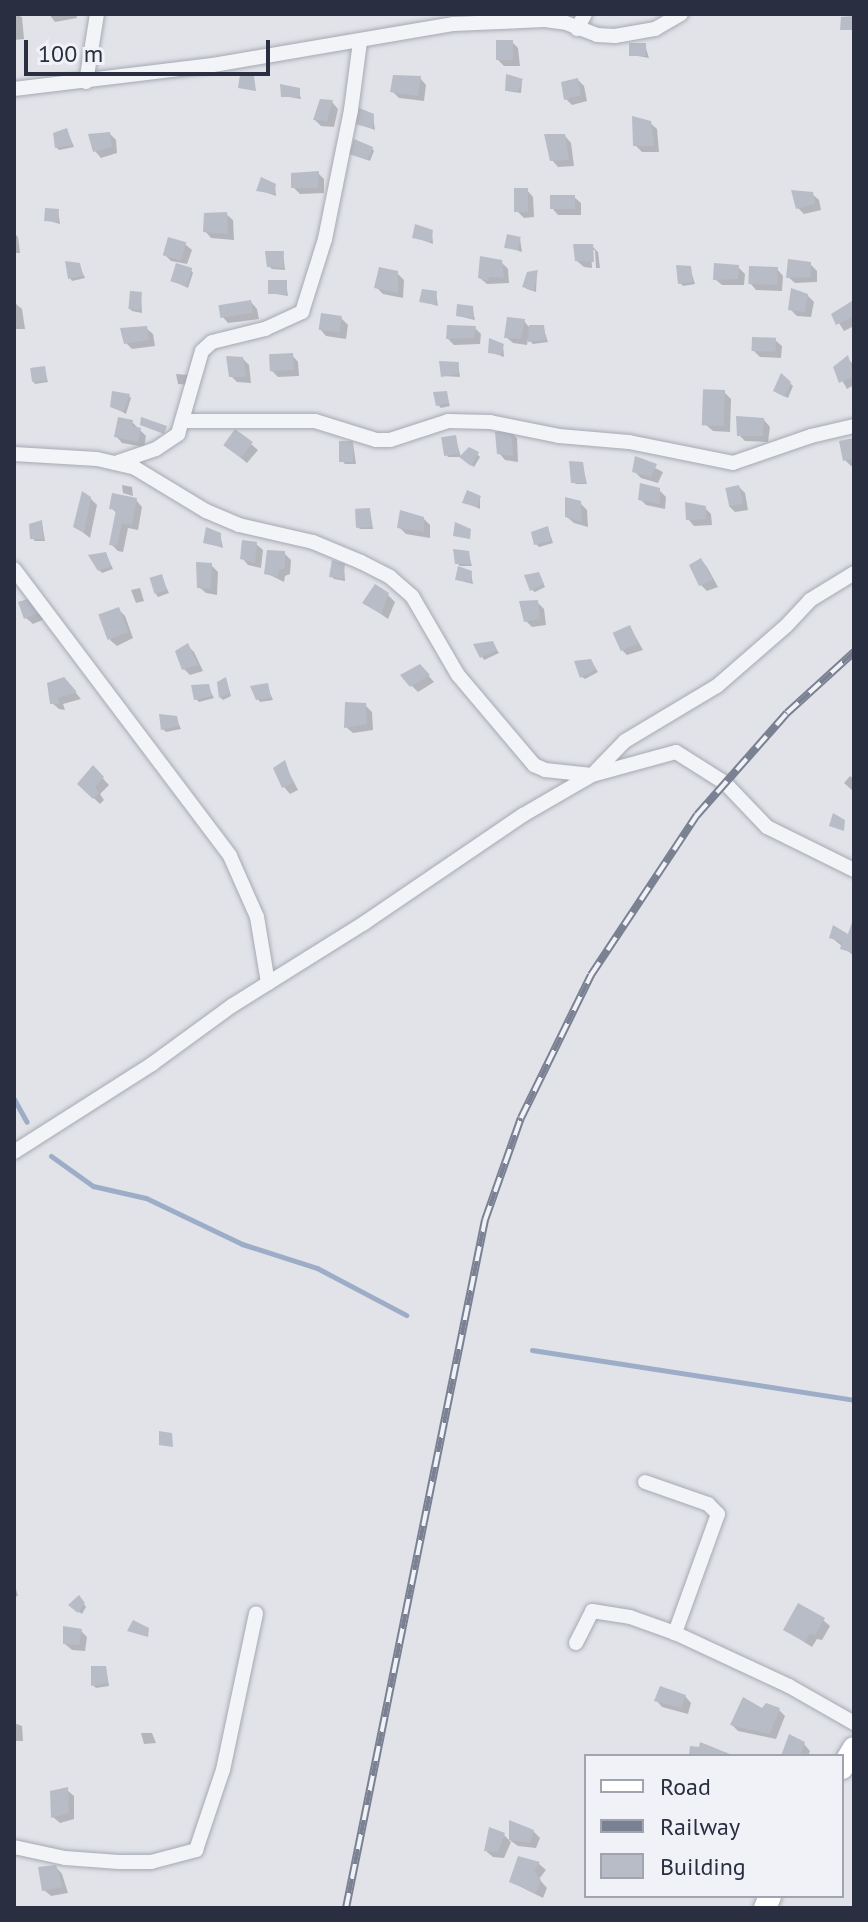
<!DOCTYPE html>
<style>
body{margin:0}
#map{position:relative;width:868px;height:1922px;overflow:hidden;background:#e1e3e9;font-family:"PT Sans",sans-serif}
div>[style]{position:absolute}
.shadow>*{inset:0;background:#0003}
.stream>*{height:5px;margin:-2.5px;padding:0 2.5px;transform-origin:2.5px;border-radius:2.5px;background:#9dadc8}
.building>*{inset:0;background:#b8bcc6;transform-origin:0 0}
.roads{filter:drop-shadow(0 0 2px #a6a9b3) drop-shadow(0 0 2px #a6a9b3)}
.street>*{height:14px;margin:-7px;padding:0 7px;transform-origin:7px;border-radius:7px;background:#f3f4f7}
.primary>*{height:22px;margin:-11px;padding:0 11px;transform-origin:11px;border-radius:11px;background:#fff}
.rail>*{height:8px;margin-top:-4px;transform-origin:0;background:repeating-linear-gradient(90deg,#f0f2f7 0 15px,#7a8192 0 30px);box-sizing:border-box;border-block:2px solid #7a8192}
span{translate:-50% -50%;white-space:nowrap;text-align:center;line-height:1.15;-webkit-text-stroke:6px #f0f2f7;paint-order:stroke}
.frame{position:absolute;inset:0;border:16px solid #292f40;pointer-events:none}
.legend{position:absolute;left:584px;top:1754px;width:260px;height:144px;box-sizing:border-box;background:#f0f2f7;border:2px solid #a0a4ae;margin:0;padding:10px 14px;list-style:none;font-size:24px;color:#292f40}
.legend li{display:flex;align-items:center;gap:16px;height:40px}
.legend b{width:40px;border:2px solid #a0a4ae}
.scale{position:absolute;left:24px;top:40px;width:246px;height:36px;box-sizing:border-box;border:4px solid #292f40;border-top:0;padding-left:10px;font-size:24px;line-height:28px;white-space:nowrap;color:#292f40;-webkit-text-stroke:6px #f0f2f7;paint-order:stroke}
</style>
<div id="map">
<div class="shadow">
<div style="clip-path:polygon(14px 14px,22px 17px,24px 39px,14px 40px)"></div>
<div style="clip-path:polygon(76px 14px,77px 18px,55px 22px,49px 14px)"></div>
<div style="clip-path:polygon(512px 42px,518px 48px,520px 66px,504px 66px,498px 60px)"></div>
<div style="clip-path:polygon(645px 45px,649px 58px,632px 55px)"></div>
<div style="clip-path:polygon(420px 78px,426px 85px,424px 101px,399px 98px,392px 91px)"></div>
<div style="clip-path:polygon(522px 80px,521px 93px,507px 91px)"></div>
<div style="clip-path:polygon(578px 80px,584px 86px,587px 101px,572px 105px,566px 99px)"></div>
<div style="clip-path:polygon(299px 90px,301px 99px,283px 96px)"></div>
<div style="clip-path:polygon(332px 102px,338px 109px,334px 127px,321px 126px,315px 120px)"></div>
<div style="clip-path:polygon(373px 116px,375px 130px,357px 123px)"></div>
<div style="clip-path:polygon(650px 123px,657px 129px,659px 152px,642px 152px,635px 145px)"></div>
<div style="clip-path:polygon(67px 130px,74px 147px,59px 150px,56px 147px)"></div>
<div style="clip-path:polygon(110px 134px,116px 140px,117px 153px,101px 158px,95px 151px)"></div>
<div style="clip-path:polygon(565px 136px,571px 143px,574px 166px,558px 167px,552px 160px)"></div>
<div style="clip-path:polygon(372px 148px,374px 151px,370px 161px,351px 153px)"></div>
<div style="clip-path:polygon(318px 173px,324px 179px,324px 193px,300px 194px,293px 187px)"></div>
<div style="clip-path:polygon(275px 186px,276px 196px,259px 190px)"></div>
<div style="clip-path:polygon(527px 190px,533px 197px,534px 217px,524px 218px,517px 211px)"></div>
<div style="clip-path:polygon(812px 194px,819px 200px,821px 210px,804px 214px,797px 207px)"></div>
<div style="clip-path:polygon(574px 197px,581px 203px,581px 215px,558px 215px,552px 208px)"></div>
<div style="clip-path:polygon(58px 211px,60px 224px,46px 220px)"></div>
<div style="clip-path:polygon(226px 214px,233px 220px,234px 240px,211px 238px,205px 231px)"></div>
<div style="clip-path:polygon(432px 231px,433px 244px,414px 237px)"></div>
<div style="clip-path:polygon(14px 233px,18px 237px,20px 253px,14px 253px)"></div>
<div style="clip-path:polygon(520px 239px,522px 252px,507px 247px)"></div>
<div style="clip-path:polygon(185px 244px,192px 250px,187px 264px,171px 261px,164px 254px)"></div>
<div style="clip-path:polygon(592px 246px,598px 252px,600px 268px,596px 268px,595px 250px,591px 250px,592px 268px,584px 267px,577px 261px)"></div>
<div style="clip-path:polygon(283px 253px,285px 270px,272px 269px,269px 266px)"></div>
<div style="clip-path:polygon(501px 262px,508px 269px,509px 283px,487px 284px,480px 278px)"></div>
<div style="clip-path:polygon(810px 264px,817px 271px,817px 282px,795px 283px,788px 277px)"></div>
<div style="clip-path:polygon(79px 265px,85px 278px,72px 281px,70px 278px)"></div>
<div style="clip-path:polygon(738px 267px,745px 274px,744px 285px,722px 285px,715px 279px)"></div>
<div style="clip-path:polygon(690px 268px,695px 284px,683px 286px,680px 283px)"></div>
<div style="clip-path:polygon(777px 269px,783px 276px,782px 291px,756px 290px,750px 283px)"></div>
<div style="clip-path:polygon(191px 270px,193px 273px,188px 288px,173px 281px)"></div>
<div style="clip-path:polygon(397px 273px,404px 280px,403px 298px,383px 294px,377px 288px)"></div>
<div style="clip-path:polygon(537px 273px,536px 292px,527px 289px,524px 287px)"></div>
<div style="clip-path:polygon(286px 282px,288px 296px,270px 293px)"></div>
<div style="clip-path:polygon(436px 293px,438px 306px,421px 301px)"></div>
<div style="clip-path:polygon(141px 294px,142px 313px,132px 311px,130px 309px)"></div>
<div style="clip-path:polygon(807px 295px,814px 302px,811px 317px,797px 316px,790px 309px)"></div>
<div style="clip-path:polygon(251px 302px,257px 309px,259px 319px,228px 323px,222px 316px)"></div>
<div style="clip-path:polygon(15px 303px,22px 309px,25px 329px,14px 329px)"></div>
<div style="clip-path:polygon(852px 304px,854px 326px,844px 331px,834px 315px)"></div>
<div style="clip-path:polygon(472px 308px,475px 320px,458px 316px)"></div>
<div style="clip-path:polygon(341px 318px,348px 325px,346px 339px,326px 336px,320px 329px)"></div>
<div style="clip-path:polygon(524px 321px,529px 327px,543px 327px,548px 342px,533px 344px,528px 339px,527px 345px,513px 343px,506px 337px)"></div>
<div style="clip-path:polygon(146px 328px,153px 334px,155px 346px,132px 349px,126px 343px)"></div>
<div style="clip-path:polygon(475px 328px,481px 334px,480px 344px,454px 345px,448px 339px)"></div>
<div style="clip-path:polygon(775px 340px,782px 346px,781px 358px,760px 357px,754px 351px)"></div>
<div style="clip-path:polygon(503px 345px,504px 357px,490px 352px)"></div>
<div style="clip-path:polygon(292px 355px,298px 362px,299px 376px,278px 377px,271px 370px)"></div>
<div style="clip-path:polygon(242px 358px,249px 365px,251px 383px,237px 382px,231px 376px)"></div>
<div style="clip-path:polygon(847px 358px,854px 365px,854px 385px,847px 389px,835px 368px)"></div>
<div style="clip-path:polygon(458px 364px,460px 377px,443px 376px)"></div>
<div style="clip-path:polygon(44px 368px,48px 382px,35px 384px,33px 381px)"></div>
<div style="clip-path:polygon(176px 374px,189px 375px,191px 385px,178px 384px)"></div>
<div style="clip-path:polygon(782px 376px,793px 386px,788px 398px,778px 393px)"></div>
<div style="clip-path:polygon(724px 392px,731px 399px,730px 432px,713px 431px,706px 425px)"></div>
<div style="clip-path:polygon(446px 393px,450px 406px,441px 408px,438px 405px)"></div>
<div style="clip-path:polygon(129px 396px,131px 398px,126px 414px,112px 406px)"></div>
<div style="clip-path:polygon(764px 420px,770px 427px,768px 442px,745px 441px,739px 435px)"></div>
<div style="clip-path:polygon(132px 422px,146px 436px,144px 447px,122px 443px,116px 436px)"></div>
<div style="clip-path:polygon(511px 432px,517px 438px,518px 462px,505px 460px,499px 453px)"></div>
<div style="clip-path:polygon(455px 437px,461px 457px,448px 457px,446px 454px)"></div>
<div style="clip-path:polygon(854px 440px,854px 466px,851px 466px,845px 460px)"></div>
<div style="clip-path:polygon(353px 443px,356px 464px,345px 464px,342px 461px)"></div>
<div style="clip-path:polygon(251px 444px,258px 450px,247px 463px,231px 450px)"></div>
<div style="clip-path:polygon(477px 454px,480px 457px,474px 467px,464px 460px)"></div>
<div style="clip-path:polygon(637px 459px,663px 472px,658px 483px,641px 478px,634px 471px)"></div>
<div style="clip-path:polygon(582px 464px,587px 484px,576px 484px,573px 482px)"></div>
<div style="clip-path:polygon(122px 485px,132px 487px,133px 496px,123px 493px)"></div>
<div style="clip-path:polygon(739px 487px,745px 493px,748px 510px,735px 512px,729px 506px)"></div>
<div style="clip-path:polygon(659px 490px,666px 497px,665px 509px,646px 505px,640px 499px)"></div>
<div style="clip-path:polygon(90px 498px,97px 505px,90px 538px,76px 527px)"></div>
<div style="clip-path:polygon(480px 498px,480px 509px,464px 502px)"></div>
<div style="clip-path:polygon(136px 500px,142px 507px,138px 530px,128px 528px,123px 552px,118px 551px,111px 544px,117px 513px,111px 508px)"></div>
<div style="clip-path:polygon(580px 503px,587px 510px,588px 527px,574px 523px,567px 517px)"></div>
<div style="clip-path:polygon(705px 508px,711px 514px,712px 525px,694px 526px,688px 519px)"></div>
<div style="clip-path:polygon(370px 510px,373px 529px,360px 529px,358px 527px)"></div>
<div style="clip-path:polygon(423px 518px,430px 525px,430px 538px,406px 534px,399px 527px)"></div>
<div style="clip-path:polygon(42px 523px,45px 541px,35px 541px,32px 538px)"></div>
<div style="clip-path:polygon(548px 528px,553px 543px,539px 547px,536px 544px)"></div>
<div style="clip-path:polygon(220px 534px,223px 548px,205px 542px)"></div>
<div style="clip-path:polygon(256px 544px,263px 550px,261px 568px,248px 565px,242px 558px)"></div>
<div style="clip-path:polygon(284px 553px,291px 560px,290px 574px,285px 576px,284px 582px,266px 573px)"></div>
<div style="clip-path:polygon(468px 553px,472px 566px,460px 566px,457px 563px)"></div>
<div style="clip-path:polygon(106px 554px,113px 569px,102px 573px,99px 570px)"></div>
<div style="clip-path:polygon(701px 560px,707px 567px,718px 587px,707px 591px,700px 584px)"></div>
<div style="clip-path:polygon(211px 565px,218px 572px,217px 595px,206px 593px,199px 587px)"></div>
<div style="clip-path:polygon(344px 566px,345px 581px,334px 579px,331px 576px)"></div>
<div style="clip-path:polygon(471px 573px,473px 584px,457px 580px)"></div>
<div style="clip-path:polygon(539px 574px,545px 587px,535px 592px,532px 590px)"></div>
<div style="clip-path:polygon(161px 576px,169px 593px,158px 597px,156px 594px)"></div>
<div style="clip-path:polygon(140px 588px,144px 601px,136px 603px,131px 590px)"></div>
<div style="clip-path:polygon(388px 595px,395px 602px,388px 619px,365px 603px)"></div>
<div style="clip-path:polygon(34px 599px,47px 618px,33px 624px,26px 618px)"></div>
<div style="clip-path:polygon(537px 602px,544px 609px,546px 625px,532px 627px,526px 621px)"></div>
<div style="clip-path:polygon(119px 610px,125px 616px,133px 638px,117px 646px,110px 640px)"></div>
<div style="clip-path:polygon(630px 627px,643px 650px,627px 655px,621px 649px)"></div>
<div style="clip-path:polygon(493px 644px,499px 653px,484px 660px,476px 646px)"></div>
<div style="clip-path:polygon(188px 646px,194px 652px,203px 671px,190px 675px,184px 669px)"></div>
<div style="clip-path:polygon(591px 661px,598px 672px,585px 679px,582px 677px)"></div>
<div style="clip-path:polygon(420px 666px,434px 682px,418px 692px,412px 686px)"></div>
<div style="clip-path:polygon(226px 680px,231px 696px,223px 700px,220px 697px)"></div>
<div style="clip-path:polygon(70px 686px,81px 699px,63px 704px,65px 710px,59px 709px,52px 703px)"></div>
<div style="clip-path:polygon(208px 686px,214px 698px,199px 702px,196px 699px)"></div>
<div style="clip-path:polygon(267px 686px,273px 700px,260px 702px,258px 699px)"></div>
<div style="clip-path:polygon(365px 705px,372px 712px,373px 730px,353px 733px,346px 727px)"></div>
<div style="clip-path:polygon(176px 718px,181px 729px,166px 732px,163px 729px)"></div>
<div style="clip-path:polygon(284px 763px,298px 790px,290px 794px,284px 787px)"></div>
<div style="clip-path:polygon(93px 768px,109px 785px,100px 794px,104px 800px,100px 804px,79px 784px)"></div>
<div style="clip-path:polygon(850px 776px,854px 779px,854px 792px,844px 783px)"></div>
<div style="clip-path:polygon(854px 926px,854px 956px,832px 938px,849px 937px)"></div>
<div style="clip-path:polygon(14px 1582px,18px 1596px,14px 1597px)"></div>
<div style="clip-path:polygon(81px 1600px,86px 1607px,82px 1614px,70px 1605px)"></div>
<div style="clip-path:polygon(823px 1620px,830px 1626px,822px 1640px,817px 1639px,812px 1647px,785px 1630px)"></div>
<div style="clip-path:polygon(81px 1631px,87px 1637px,85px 1651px,72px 1650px,65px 1644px)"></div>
<div style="clip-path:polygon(106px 1668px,109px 1686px,96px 1688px,93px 1685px)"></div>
<div style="clip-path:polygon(685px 1696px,691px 1703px,688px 1714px,662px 1707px,656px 1700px)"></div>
<div style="clip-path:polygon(763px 1710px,779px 1710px,785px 1716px,776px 1739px,738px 1731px,732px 1725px)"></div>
<div style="clip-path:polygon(14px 1723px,22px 1726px,23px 1741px,14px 1741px)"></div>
<div style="clip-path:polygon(141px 1733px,152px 1733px,156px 1743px,144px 1744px)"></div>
<div style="clip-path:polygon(804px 1744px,810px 1751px,808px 1756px,784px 1756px)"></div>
<div style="clip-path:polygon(67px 1790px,74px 1796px,74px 1819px,60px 1823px,53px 1817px)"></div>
<div style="clip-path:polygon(511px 1823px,533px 1831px,540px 1838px,536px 1848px,518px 1846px,511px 1841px)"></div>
<div style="clip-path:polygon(504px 1835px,511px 1842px,504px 1858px,493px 1857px,486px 1851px)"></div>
<div style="clip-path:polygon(520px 1859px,539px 1864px,546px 1870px,539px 1879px,547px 1888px,543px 1898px,511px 1882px)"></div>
<div style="clip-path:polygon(56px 1867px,62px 1874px,68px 1893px,51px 1896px,44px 1890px)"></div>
</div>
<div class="stream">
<div style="left:14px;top:1099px;width:26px;rotate:61deg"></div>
<div style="left:51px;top:1156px;width:52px;rotate:35.5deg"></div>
<div style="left:93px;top:1186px;width:54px;rotate:12.8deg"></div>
<div style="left:146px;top:1198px;width:106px;rotate:25.6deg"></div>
<div style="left:242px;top:1244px;width:79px;rotate:17.7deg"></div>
<div style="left:317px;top:1268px;width:101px;rotate:27.8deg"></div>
<div style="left:532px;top:1350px;width:326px;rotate:8.8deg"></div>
</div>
<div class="building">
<div style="clip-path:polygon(854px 16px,854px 30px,840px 30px,841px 17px)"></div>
<div style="left:496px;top:40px;width:17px;height:20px"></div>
<div style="left:629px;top:43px;width:17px;height:13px"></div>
<div style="clip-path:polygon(506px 74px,523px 79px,518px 91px,505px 91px)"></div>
<div style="clip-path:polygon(240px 75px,254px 76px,256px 91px,238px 88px)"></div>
<div style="clip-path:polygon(393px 75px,421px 76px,418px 96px,390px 92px)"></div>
<div style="clip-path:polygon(578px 78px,581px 95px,564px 100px,561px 82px)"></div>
<div style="clip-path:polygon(280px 84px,300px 88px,300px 97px,281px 97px)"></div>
<div style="clip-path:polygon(320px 99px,333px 100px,327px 121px,313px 120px)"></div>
<div style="clip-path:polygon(357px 107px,374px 114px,373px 129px,355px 124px)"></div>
<div style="clip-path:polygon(632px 116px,651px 121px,654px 146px,633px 146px)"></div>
<div style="clip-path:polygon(67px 128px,72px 145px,55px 148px,53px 133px)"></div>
<div style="clip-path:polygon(110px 132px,112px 147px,93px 152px,88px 134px)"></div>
<div style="clip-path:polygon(544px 134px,565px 134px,569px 160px,550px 161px)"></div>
<div style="clip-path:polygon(354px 139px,373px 147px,367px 160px,349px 154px)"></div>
<div style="clip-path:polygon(319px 171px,318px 188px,291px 188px,291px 173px)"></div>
<div style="clip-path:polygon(261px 177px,276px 184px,274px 194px,256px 191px)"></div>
<div style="left:514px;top:188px;width:14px;height:24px"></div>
<div style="clip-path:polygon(791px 190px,813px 192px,815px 204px,796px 209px)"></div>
<div style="left:550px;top:195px;width:25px;height:14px"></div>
<div style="left:45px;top:208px;width:14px;height:13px;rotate:4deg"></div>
<div style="clip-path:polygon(227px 212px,228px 234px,203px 232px,204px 213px)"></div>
<div style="clip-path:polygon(415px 224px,433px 230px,431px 242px,412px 238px)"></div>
<div style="left:507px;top:234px;width:14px;height:14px;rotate:12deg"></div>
<div style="left:168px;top:237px;width:19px;height:19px;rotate:16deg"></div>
<div style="clip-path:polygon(573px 244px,593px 244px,594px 262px,575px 261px)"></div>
<div style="clip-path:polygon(265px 251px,284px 251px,283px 268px,267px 267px)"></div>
<div style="clip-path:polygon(480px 256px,502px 260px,504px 278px,489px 277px,488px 281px,478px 278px)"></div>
<div style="clip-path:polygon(788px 259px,811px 262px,811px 277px,786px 278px)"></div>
<div style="clip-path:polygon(65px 261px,80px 263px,83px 276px,68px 279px)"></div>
<div style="left:176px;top:263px;width:17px;height:19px;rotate:17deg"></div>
<div style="clip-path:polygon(714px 263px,739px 265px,738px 279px,713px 280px)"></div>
<div style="clip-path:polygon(676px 265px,691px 266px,693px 282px,678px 284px)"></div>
<div style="left:749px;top:266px;width:29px;height:18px;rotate:2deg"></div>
<div style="clip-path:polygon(379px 267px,398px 271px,398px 293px,374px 288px)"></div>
<div style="clip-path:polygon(538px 270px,534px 290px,522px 287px,527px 272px)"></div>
<div style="left:268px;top:280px;width:19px;height:14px"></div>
<div style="clip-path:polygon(791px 288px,808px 294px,805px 312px,788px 310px)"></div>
<div style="clip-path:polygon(422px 289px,437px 291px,436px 305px,419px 302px)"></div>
<div style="left:130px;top:291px;width:12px;height:18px;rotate:5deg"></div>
<div style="left:251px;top:300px;width:13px;height:33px;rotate:81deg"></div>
<div style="clip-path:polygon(852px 301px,854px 316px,836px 325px,831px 314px)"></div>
<div style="clip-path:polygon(457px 304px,473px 306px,474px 318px,456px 316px)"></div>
<div style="left:321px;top:313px;width:21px;height:17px;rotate:8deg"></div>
<div style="clip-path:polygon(507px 317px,525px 319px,521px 339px,504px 338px)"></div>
<div style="clip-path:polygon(447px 325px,476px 326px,474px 338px,446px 339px)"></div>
<div style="clip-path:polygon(529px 325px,544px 325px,546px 340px,528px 342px)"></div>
<div style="clip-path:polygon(147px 326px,149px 340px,124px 344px,120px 328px)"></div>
<div style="left:752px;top:337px;width:24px;height:14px;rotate:2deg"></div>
<div style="clip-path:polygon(489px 338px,504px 344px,501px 355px,488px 353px)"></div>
<div style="left:293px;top:353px;width:17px;height:24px;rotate:87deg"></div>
<div style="clip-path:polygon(848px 355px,854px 376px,839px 383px,833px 367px)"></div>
<div style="clip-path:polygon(226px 356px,243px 357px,246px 377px,229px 377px)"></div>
<div style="clip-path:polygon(439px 361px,459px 362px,458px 374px,441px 377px)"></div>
<div style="left:45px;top:366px;width:14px;height:15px;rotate:82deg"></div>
<div style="clip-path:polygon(781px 373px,791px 382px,785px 397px,773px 391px)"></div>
<div style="left:725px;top:390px;width:36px;height:22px;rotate:92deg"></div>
<div style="clip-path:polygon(112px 391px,130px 394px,123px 412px,110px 407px)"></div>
<div style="clip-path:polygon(447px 391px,449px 403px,436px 406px,433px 392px)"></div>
<div style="clip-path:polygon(736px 416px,764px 418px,763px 436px,737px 436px)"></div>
<div style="clip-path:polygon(118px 417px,133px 420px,132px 426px,141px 428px,138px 442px,114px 437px)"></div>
<div style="clip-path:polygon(141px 417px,167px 426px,164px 434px,140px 425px)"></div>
<div style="left:235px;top:429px;width:22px;height:20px;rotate:36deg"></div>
<div style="clip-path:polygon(511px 429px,513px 456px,497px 454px,495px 432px)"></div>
<div style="left:456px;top:435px;width:19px;height:15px;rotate:81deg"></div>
<div style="clip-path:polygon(854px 438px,854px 458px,843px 461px,839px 441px)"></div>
<div style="left:339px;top:441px;width:14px;height:21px"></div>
<div style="clip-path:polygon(469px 447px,479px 452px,471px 466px,459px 457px)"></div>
<div style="clip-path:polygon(635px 456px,657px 464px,651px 477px,632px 472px)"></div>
<div style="clip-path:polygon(569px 461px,583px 462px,586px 483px,571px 483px)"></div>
<div style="clip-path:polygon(640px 483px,660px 488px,660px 504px,638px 500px)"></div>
<div style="left:739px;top:485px;width:19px;height:14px;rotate:78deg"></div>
<div style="clip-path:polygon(467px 490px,481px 496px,477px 507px,462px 503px)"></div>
<div style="clip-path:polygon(82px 491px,91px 497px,84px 533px,73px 527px)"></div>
<div style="clip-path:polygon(112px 493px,137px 498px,132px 525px,122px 523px,117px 546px,109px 545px,116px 510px,109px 509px)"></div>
<div style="clip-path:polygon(565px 497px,581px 501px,582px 522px,565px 517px)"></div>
<div style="clip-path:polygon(685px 502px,706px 506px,706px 519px,686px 520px)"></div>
<div style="left:370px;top:508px;width:19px;height:15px;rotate:87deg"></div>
<div style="clip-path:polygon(400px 510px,424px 517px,424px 532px,397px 528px)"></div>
<div style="clip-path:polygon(42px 520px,43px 539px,30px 539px,29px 524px)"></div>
<div style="clip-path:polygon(455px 522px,471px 529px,470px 539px,453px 536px)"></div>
<div style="clip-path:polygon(548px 526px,551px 541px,534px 545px,531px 532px)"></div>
<div style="clip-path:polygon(206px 527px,221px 533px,221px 547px,203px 543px)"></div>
<div style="clip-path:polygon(242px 540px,257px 542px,255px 563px,240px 559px)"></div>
<div style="clip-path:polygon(453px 549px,469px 551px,471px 564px,455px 564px)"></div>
<div style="clip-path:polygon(267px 550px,285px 551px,285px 568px,279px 570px,278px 577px,264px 574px)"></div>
<div style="clip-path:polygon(106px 552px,111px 566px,98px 571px,88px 555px)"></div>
<div style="clip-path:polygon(701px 558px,713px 580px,699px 586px,689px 565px)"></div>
<div style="clip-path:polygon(332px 560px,345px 564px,343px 579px,329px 577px)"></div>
<div style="clip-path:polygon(196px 562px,212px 563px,211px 589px,197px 588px)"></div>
<div style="clip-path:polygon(458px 566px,472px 571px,471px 582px,455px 580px)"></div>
<div style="clip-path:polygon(539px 572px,544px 584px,530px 591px,524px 575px)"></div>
<div style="left:162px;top:574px;width:17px;height:13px;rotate:73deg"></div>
<div style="clip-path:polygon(375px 584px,389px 593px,381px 614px,362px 603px)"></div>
<div style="clip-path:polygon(34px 597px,42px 611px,24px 619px,18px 602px)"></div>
<div style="clip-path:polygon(538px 600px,540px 619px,524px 622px,519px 601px)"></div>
<div style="left:119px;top:607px;width:27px;height:22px;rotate:70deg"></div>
<div style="left:630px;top:625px;width:20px;height:19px;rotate:66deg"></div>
<div style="clip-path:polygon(493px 641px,497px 650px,480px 658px,473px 644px)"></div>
<div style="clip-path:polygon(188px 643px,198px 665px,182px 670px,175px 651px)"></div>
<div style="clip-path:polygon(591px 659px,596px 669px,580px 678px,574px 661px)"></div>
<div style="clip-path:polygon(420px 664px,430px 675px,410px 687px,400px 675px)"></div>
<div style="clip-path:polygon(64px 677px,77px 692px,58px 698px,60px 704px,50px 704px,47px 683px)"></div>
<div style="clip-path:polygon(226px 677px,230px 693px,219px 698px,217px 682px)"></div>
<div style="clip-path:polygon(268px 683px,271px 698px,256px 700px,250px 686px)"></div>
<div style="clip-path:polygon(209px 684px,212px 696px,194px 700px,191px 685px)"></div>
<div style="clip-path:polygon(345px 702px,366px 703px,367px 724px,344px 728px)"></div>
<div style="clip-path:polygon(159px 714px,177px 716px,179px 726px,161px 730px)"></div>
<div style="clip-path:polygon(285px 760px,293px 783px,282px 788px,273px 768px)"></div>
<div style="clip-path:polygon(93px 765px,104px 777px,95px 787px,99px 793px,93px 799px,77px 784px)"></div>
<div style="clip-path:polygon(833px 813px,845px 820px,844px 831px,829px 826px)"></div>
<div style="clip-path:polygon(852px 922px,854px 923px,854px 953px,840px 949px,842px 942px,829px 938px,833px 925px,848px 934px)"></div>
<div style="clip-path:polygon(159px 1431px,172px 1433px,173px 1447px,159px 1445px)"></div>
<div style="clip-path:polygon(79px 1595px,85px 1603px,78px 1613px,68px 1605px)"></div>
<div style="clip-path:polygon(798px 1603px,825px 1618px,815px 1635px,810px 1634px,805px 1642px,783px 1630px)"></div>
<div style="clip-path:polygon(133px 1620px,149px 1628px,148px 1637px,127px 1631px)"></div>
<div style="clip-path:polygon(63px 1626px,82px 1629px,79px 1645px,63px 1644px)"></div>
<div style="clip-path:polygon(91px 1666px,106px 1666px,108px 1683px,91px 1686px)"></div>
<div style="clip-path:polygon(660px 1686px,686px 1695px,681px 1708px,654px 1701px)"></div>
<div style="clip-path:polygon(743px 1697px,762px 1708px,766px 1703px,780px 1708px,770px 1734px,730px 1725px)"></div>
<div style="clip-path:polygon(789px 1734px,805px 1742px,800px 1756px,781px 1756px)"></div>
<div style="clip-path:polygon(700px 1742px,735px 1756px,689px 1756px,690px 1746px,699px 1747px)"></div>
<div style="clip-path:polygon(68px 1787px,69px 1813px,51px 1818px,50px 1791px)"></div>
<div style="clip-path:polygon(509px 1820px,534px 1830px,530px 1843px,509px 1840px)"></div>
<div style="clip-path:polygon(489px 1827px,505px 1833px,498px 1852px,484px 1851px)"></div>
<div style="clip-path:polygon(518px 1856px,540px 1862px,534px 1871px,541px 1880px,536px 1893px,509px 1882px)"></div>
<div style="clip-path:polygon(56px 1865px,63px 1887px,42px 1891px,38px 1867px)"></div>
</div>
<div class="roads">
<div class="street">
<div style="left:577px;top:29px;width:17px;rotate:-62deg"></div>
<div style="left:86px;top:82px;width:69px;rotate:-80.8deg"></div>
<div style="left:14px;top:89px;width:200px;rotate:-6.9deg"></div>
<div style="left:213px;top:65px;width:243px;rotate:-9.7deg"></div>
<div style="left:453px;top:24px;width:92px;rotate:-2.5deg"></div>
<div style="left:545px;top:20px;width:21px;rotate:8deg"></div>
<div style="left:566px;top:23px;width:33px;rotate:21deg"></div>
<div style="left:597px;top:35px;width:18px;rotate:3deg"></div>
<div style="left:615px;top:36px;width:41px;rotate:-9.9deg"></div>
<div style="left:655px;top:29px;width:30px;rotate:-30deg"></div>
<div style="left:185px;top:421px;width:130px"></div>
<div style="left:315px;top:421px;width:64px;rotate:17.3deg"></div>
<div style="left:376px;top:440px;width:14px"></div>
<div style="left:390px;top:440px;width:61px;rotate:-18.1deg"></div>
<div style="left:448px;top:421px;width:42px;rotate:1.4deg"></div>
<div style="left:490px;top:422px;width:70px;rotate:11.5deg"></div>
<div style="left:559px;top:436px;width:70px;rotate:4.9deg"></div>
<div style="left:629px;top:442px;width:106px;rotate:11.4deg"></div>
<div style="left:733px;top:463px;width:83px;rotate:-19.1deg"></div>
<div style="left:811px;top:436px;width:44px;rotate:-13.1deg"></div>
<div style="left:14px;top:454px;width:83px;rotate:3.4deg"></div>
<div style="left:97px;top:459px;width:39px;rotate:13deg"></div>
<div style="left:135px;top:468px;width:83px;rotate:31.2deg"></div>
<div style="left:206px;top:511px;width:36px;rotate:23deg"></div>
<div style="left:239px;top:525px;width:76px;rotate:12.9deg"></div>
<div style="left:313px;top:542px;width:52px;rotate:22.6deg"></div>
<div style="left:361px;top:562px;width:33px;rotate:27deg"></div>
<div style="left:390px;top:577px;width:29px;rotate:41deg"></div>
<div style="left:412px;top:596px;width:91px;rotate:59.8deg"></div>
<div style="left:458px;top:675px;width:118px;rotate:49.8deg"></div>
<div style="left:534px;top:765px;width:12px;rotate:24deg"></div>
<div style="left:545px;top:770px;width:47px;rotate:6.1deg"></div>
<div style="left:592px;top:775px;width:87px;rotate:-15.3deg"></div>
<div style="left:676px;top:752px;width:58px;rotate:32.3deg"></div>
<div style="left:725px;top:783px;width:61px;rotate:46.3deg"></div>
<div style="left:767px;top:827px;width:97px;rotate:26.3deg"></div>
<div style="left:115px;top:463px;width:43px;rotate:-18.9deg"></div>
<div style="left:156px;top:449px;width:27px;rotate:-34deg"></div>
<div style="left:178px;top:434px;width:86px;rotate:-73.9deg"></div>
<div style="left:202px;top:351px;width:13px;rotate:-42deg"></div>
<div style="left:212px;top:342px;width:55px;rotate:-13.8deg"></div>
<div style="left:265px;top:329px;width:41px;rotate:-24.7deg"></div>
<div style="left:302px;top:312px;width:77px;rotate:-72.5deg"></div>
<div style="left:325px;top:239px;width:132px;rotate:-78.6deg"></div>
<div style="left:351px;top:110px;width:69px;rotate:-82.5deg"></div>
<div style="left:14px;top:569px;width:359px;rotate:53deg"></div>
<div style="left:230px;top:856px;width:67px;rotate:66.1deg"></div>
<div style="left:257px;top:917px;width:67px;rotate:80.5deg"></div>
<div style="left:14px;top:1152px;width:164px;rotate:-32.5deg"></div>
<div style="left:152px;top:1064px;width:100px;rotate:-36.1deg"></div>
<div style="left:233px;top:1005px;width:155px;rotate:-32deg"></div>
<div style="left:364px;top:923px;width:192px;rotate:-34.2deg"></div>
<div style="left:523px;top:815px;width:80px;rotate:-30.1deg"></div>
<div style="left:592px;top:775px;width:47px;rotate:-45.9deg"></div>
<div style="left:625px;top:741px;width:107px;rotate:-30.9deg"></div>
<div style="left:717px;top:686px;width:91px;rotate:-41deg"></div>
<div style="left:786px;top:626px;width:35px;rotate:-47deg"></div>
<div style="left:810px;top:600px;width:52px;rotate:-31.5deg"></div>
<div style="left:645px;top:1482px;width:67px;rotate:19.2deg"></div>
<div style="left:708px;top:1504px;width:14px;rotate:45deg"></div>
<div style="left:718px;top:1514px;width:127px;rotate:109.9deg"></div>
<div style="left:576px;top:1643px;width:36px;rotate:-63deg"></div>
<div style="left:592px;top:1611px;width:38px;rotate:9deg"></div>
<div style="left:630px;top:1617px;width:48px;rotate:19.6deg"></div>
<div style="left:675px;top:1633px;width:126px;rotate:24.9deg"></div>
<div style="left:789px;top:1686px;width:75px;rotate:29.6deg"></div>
<div style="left:14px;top:1847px;width:52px;rotate:12.2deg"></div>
<div style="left:65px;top:1858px;width:54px;rotate:4.2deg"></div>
<div style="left:119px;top:1862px;width:32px"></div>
<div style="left:151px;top:1862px;width:47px;rotate:-14.9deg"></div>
<div style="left:196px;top:1850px;width:84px;rotate:-71.4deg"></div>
<div style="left:223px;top:1770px;width:160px;rotate:-78.1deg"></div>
</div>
<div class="primary">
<div style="left:842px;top:1768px;width:23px;rotate:-59deg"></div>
<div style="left:765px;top:1908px;width:13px;rotate:-67deg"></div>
</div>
</div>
<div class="rail">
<div style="left:346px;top:1908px;width:702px;rotate:-78.58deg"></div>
<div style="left:485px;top:1220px;width:108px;rotate:-70.6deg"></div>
<div style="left:521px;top:1118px;width:159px;rotate:-63.9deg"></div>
<div style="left:591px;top:975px;width:192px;rotate:-56.5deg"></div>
<div style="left:697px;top:815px;width:136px;rotate:-48.6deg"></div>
<div style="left:787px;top:713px;width:91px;rotate:-42.3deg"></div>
</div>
<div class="frame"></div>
<ul class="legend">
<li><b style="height:10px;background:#fff"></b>Road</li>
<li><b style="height:10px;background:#7a8192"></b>Railway</li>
<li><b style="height:22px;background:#b8bcc6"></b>Building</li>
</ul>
<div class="scale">100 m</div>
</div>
